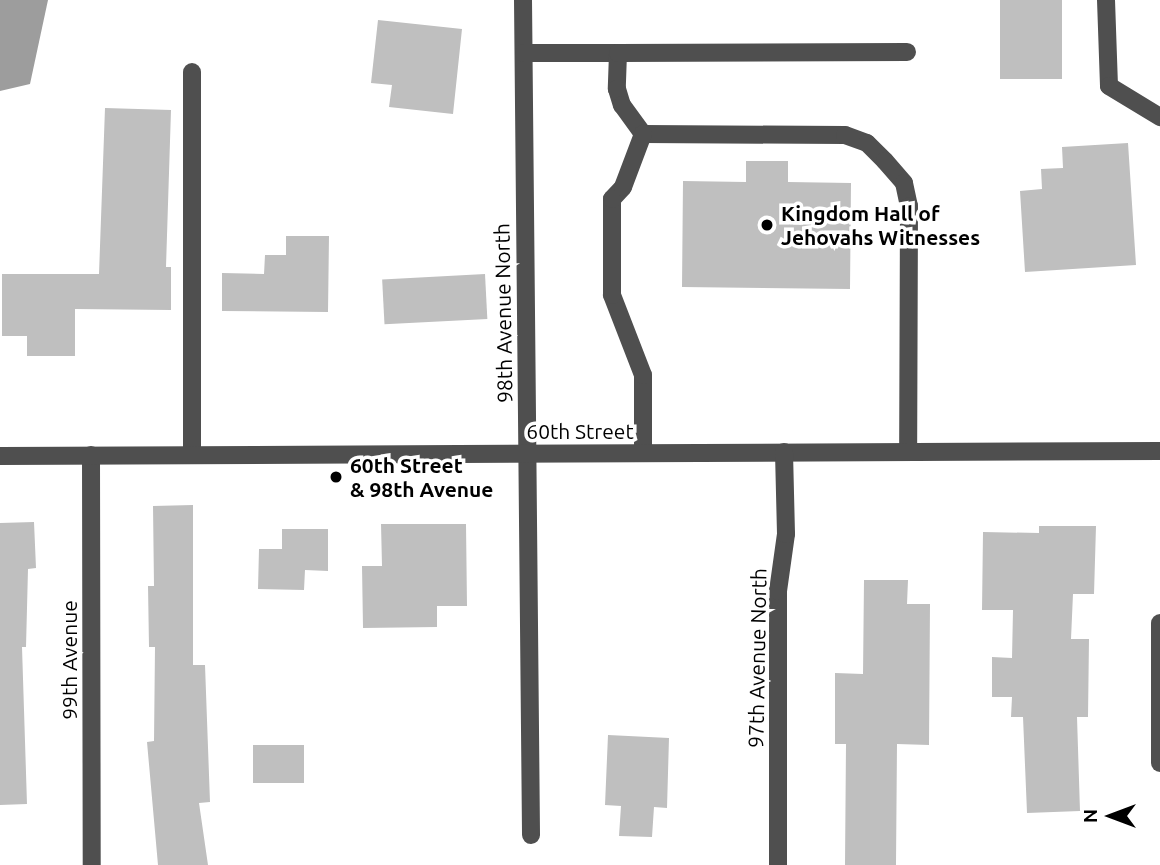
<!DOCTYPE html>
<style>
body{margin:0}
#map{position:relative;width:1160px;height:865px;overflow:hidden;background:#fff;font-family:Ubuntu,sans-serif}
div>[style]{position:absolute}
.water>*{inset:0;background:#9d9d9d}
.building>*{inset:0;background:#bfbfbf;transform-origin:0 0}
.minor>*{height:18px;margin:-9px;padding:0 9px;transform-origin:9px;border-radius:9px;background:#4f4f4f}
.dots>*{width:19px;height:19px;translate:-50% -50%;box-sizing:border-box;border:4px solid #fff;border-radius:50%}
span{translate:-50% -50%;white-space:nowrap;text-align:center;line-height:1.15;-webkit-text-stroke:7px #fff;paint-order:stroke}
.poi-label{font-size:21px;color:#000;font-weight:700}
.left{translate:0 -50%;text-align:left}
.street-label{font-size:21px;color:#000}
.north{position:absolute;left:1076px;top:781px;width:70px;height:70px;-webkit-text-stroke:5px #fff;paint-order:stroke;rotate:270deg;font-size:19px;font-weight:700;line-height:28px;text-align:center;color:#000}
.north::after{content:'';display:block;margin:auto;width:24px;height:32px;background:#000;clip-path:polygon(50% 0,100% 100%,50% 72%,0 100%)}
</style>
<div id="map">
<div class="water">
<div style="clip-path:polygon(0 0,48px 0,30px 84px,0 91px)"></div>
</div>
<div class="building">
<div style="left:1000px;top:0;width:62px;height:79px"></div>
<div style="clip-path:polygon(378px 20px,462px 29px,453px 114px,389px 107px,392px 85px,371px 83px)"></div>
<div style="clip-path:polygon(105px 108px,171px 110px,166px 267px,171px 267px,171px 310px,75px 309px,75px 356px,27px 356px,27px 336px,2px 336px,2px 274px,99px 274px)"></div>
<div style="clip-path:polygon(1128px 143px,1136px 265px,1025px 272px,1020px 191px,1042px 189px,1041px 169px,1063px 168px,1062px 147px)"></div>
<div style="clip-path:polygon(746px 161px,788px 161px,788px 182px,851px 183px,850px 289px,682px 287px,683px 181px,746px 182px)"></div>
<div style="clip-path:polygon(286px 236px,329px 236px,328px 312px,222px 311px,222px 273px,264px 274px,265px 255px,286px 255px)"></div>
<div style="left:485px;top:274px;width:45px;height:103px;rotate:87deg"></div>
<div style="clip-path:polygon(193px 505px,193px 665px,205px 665px,210px 802px,199px 803px,208px 865px,158px 865px,147px 742px,154px 741px,155px 647px,149px 647px,148px 586px,154px 586px,153px 506px)"></div>
<div style="clip-path:polygon(34px 522px,36px 568px,28px 569px,26px 647px,22px 647px,27px 804px,0 805px,0 523px)"></div>
<div style="clip-path:polygon(381px 524px,466px 524px,467px 606px,437px 606px,437px 627px,363px 628px,362px 566px,382px 566px)"></div>
<div style="clip-path:polygon(1039px 526px,1096px 526px,1094px 594px,1073px 594px,1071px 639px,1089px 639px,1088px 717px,1077px 717px,1080px 811px,1027px 813px,1023px 717px,1011px 717px,1012px 697px,992px 697px,992px 657px,1012px 658px,1013px 610px,982px 610px,983px 532px,1039px 533px)"></div>
<div style="clip-path:polygon(282px 529px,328px 529px,328px 571px,305px 570px,304px 590px,258px 589px,259px 549px,282px 549px)"></div>
<div style="clip-path:polygon(864px 580px,908px 580px,907px 604px,930px 604px,929px 745px,897px 744px,896px 865px,845px 865px,846px 744px,835px 744px,835px 673px,863px 674px)"></div>
<div style="clip-path:polygon(608px 735px,669px 738px,667px 808px,654px 807px,652px 837px,619px 836px,621px 806px,605px 805px)"></div>
<div style="left:253px;top:745px;width:51px;height:38px"></div>
</div>
<div class="minor">
<div style="left:523px;top:0;width:835px;rotate:89.45deg"></div>
<div style="left:1106px;top:0;width:86px;rotate:88deg"></div>
<div style="left:1109px;top:86px;width:60px;rotate:31.3deg"></div>
<div style="left:524px;top:53px;width:94px"></div>
<div style="left:618px;top:53px;width:36px;rotate:92deg"></div>
<div style="left:617px;top:89px;width:17px;rotate:73deg"></div>
<div style="left:622px;top:105px;width:36px;rotate:54deg"></div>
<div style="left:643px;top:134px;width:202px;rotate:0.3deg"></div>
<div style="left:845px;top:135px;width:23px;rotate:20deg"></div>
<div style="left:867px;top:143px;width:25px;rotate:45deg"></div>
<div style="left:885px;top:161px;width:29px;rotate:49deg"></div>
<div style="left:904px;top:183px;width:24px;rotate:78deg"></div>
<div style="left:909px;top:206px;width:246px;rotate:90.2deg"></div>
<div style="left:618px;top:53px;width:289px;rotate:-0.2deg"></div>
<div style="left:192px;top:72px;width:383px;rotate:90deg"></div>
<div style="left:643px;top:453px;width:78px;rotate:-90deg"></div>
<div style="left:643px;top:375px;width:86px;rotate:-111.2deg"></div>
<div style="left:612px;top:295px;width:96px;rotate:-90deg"></div>
<div style="left:612px;top:199px;width:16px;rotate:-47deg"></div>
<div style="left:623px;top:187px;width:57px;rotate:-69.3deg"></div>
<div style="left:91px;top:455px;width:410px;rotate:89.9deg"></div>
<div style="left:0;top:456px;width:1160px;rotate:-0.25deg"></div>
<div style="left:1160px;top:623px;width:140px;rotate:90deg"></div>
<div style="left:778px;top:865px;width:274px;rotate:-90deg"></div>
<div style="left:778px;top:591px;width:58px;rotate:-82deg"></div>
<div style="left:786px;top:534px;width:82px;rotate:-91.4deg"></div>
</div>
<div class="dots">
<div style="left:767px;top:225px;background:#000"></div>
<div style="left:336px;top:477px;background:#000"></div>
</div>
<div class="poi-label">
<span class="left" style="left:781px;top:225px">Kingdom Hall of<br>Jehovahs Witnesses</span>
<span class="left" style="left:350px;top:477px">60th Street<br>&amp; 98th Avenue</span>
</div>
<div class="street-label">
<span style="left:503px;top:313px;rotate:-91deg">98th Avenue North</span>
<span style="left:580px;top:431px">60th Street</span>
<span style="left:757px;top:658px;rotate:-89deg">97th Avenue North</span>
<span style="left:69px;top:660px;rotate:-90deg">99th Avenue</span>
</div>
<div class="north">N</div>
</div>
